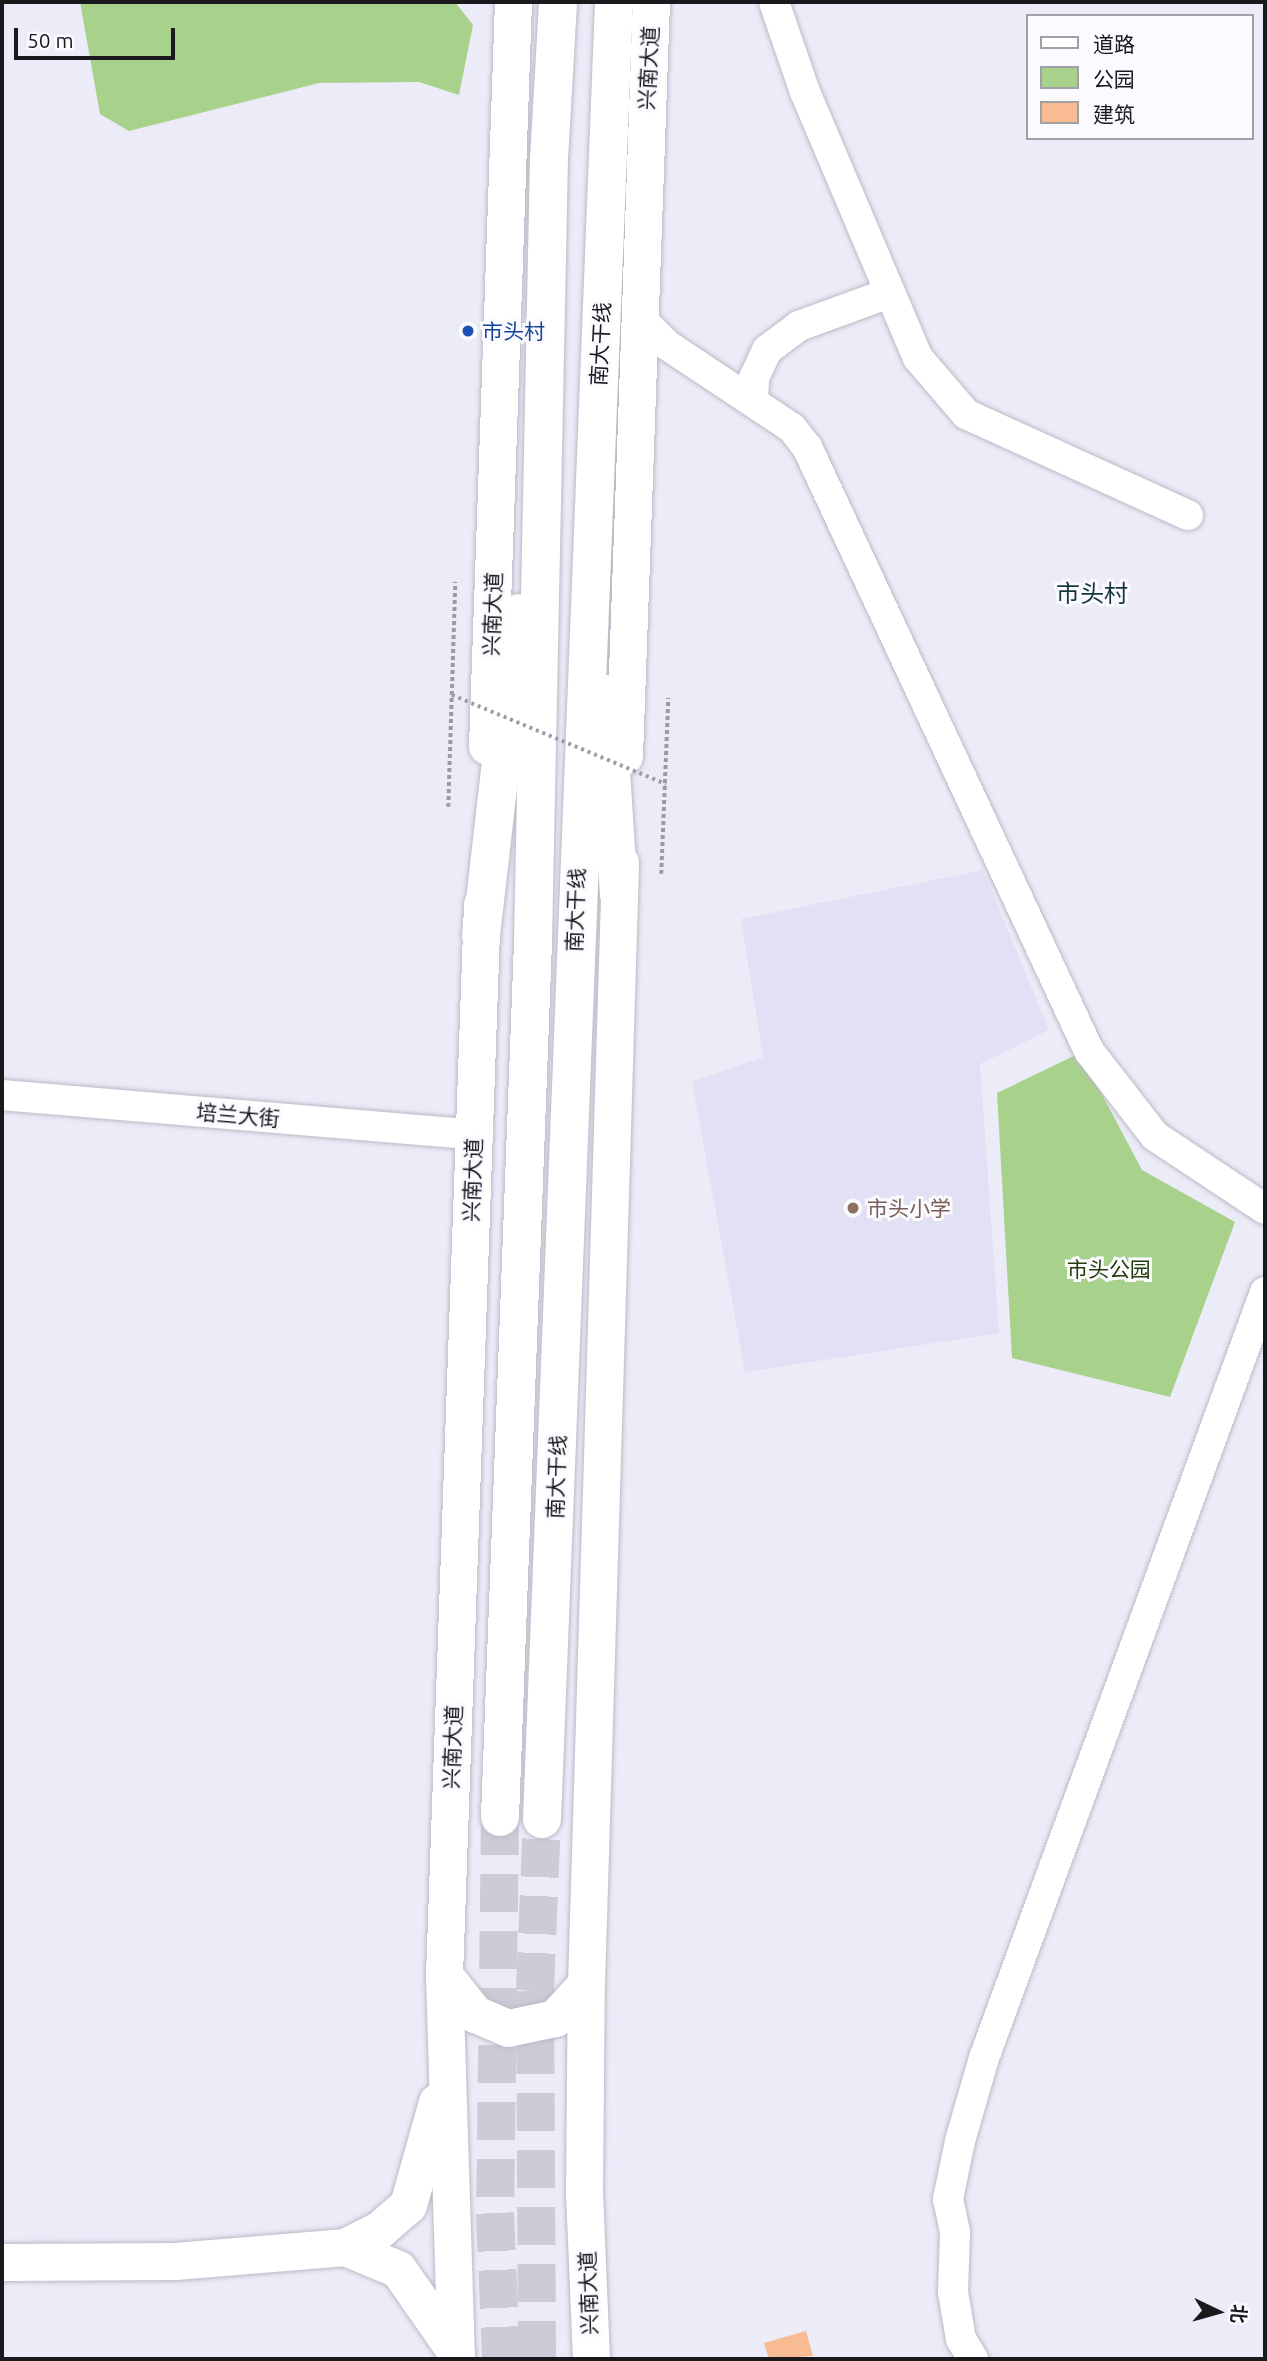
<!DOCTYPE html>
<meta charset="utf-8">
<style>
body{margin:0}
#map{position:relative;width:1267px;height:2361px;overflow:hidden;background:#ecebf8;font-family:Ubuntu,"Noto Sans SC",sans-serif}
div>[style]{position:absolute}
.built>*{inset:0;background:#e2e0f4}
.green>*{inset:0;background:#a8d28c}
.building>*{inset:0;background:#f9bb91}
.highway-tunnel>*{height:38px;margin-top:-19px;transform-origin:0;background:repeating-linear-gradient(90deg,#ccccd7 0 38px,transparent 0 57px)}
.path>*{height:3.5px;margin-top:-1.75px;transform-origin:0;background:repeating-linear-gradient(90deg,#9c9ba5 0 3.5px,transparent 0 7px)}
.roads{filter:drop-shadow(0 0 2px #bbbac6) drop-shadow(0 0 2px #bbbac6)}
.minor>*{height:30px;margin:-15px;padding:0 15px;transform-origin:15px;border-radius:15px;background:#fff}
.major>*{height:37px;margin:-18.5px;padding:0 18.5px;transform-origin:18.5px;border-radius:18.5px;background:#fff}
.highway>*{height:38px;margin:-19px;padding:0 19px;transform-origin:19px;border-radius:19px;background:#fff}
.path-bridge>*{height:3.5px;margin-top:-1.75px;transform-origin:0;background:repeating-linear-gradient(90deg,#9c9ba5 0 3.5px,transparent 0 7px)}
.dots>*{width:19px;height:19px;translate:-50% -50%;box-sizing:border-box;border:4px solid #fafaff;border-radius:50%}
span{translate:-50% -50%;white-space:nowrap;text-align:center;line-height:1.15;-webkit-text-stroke:6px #fafaff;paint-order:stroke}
.street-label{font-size:21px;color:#1a191d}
.transit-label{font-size:21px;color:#164399}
.left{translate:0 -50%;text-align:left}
.education-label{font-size:21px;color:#785e54}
.park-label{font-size:21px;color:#223e08}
.quarter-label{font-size:24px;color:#15373c}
.frame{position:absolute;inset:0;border:4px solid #1a191d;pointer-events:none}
.legend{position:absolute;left:1026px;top:14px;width:228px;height:126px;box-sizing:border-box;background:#fafaff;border:2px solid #a0a0a5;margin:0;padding:9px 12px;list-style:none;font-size:21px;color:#1a191d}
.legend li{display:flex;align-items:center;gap:14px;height:35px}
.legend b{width:35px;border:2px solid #a0a0a5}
.north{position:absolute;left:1183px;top:2277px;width:70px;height:70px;-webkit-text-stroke:5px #fafaff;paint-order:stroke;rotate:95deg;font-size:19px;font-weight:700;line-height:28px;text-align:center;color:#1a191d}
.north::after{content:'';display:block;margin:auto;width:24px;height:32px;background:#1a191d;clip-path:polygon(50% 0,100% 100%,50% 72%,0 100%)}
.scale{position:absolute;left:14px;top:28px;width:161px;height:32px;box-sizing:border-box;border:4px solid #1a191d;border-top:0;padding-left:9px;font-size:21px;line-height:24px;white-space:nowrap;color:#1a191d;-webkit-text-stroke:5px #fafaff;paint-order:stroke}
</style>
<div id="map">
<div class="built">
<div style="clip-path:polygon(983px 870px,1049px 1030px,980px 1064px,999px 1333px,745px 1372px,692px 1082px,763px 1057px,741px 919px)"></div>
</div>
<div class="green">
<div style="clip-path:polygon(80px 2px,455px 2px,473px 25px,459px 95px,419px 82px,319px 83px,129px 131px,100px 114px)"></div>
<div style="clip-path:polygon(1080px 1053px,1142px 1170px,1235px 1222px,1170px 1397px,1012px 1358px,997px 1093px)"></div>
</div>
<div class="building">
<div style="clip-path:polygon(806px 2331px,813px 2356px,769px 2359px,764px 2343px)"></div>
</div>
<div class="highway-tunnel">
<div style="left:500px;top:1817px;width:396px;rotate:90.7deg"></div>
<div style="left:495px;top:2213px;width:146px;rotate:87.6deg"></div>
<div style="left:537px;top:2359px;width:368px;rotate:-90.3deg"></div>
<div style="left:535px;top:1991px;width:172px;rotate:-87.7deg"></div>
</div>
<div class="path">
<div style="left:448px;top:807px;width:225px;rotate:-88.2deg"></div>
<div style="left:661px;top:874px;width:176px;rotate:-87.7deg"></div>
</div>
<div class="roads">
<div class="minor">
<div style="left:774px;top:2px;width:95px;rotate:71deg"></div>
<div style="left:805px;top:92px;width:289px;rotate:67deg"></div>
<div style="left:918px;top:358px;width:74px;rotate:49.4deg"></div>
<div style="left:966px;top:414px;width:244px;rotate:24.5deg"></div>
<div style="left:641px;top:319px;width:37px;rotate:45deg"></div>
<div style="left:667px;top:345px;width:150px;rotate:33.6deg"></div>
<div style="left:792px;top:428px;width:24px;rotate:52deg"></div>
<div style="left:807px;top:447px;width:667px;rotate:64.97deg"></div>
<div style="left:1089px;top:1051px;width:108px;rotate:52.2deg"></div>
<div style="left:1155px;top:1136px;width:132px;rotate:33.6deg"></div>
<div style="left:753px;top:400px;width:22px;rotate:-87deg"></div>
<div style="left:754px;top:378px;width:31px;rotate:-65deg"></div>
<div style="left:767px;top:350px;width:40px;rotate:-37deg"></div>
<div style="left:799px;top:326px;width:96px;rotate:-20.1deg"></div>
<div style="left:2px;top:1095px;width:474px;rotate:4.8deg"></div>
<div style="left:973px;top:2359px;width:23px;rotate:-121deg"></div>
<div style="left:961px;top:2339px;width:48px;rotate:-99.7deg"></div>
<div style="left:953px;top:2292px;width:60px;rotate:-88.1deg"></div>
<div style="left:955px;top:2232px;width:34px;rotate:-102deg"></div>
<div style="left:948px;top:2199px;width:59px;rotate:-78.3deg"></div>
<div style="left:960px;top:2141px;width:86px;rotate:-73.9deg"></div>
<div style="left:984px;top:2058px;width:816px;rotate:-69.85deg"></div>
</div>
<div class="major">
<div style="left:487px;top:746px;width:744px;rotate:-88deg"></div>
<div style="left:624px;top:756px;width:754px;rotate:-87.95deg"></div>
<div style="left:444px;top:1975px;width:50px;rotate:51.5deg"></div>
<div style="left:475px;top:2014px;width:36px;rotate:23deg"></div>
<div style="left:508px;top:2028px;width:48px;rotate:-12deg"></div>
<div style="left:555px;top:2018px;width:46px;rotate:-47.6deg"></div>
<div style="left:345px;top:2247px;width:57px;rotate:22.5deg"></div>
<div style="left:398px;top:2269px;width:101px;rotate:55.1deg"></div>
<div style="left:2px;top:2262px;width:173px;rotate:-0.3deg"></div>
<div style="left:175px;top:2261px;width:171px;rotate:-4.7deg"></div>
<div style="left:345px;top:2247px;width:38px;rotate:-27deg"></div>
<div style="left:379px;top:2230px;width:38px;rotate:-41deg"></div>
<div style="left:408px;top:2205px;width:107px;rotate:-74.3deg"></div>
<div style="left:456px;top:2359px;width:384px;rotate:-91.8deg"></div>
<div style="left:444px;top:1975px;width:1071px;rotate:-87.97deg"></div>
<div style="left:591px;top:2359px;width:166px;rotate:-92.4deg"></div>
<div style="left:584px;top:2193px;width:209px;rotate:-89.5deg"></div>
<div style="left:586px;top:1984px;width:1122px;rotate:-88.26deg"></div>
</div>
<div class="highway">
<div style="left:606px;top:694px;width:201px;rotate:86.3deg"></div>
<div style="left:481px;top:935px;width:324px;rotate:-83.4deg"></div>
<div style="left:500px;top:1817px;width:877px;rotate:-87.84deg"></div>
<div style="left:533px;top:941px;width:782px;rotate:-88.83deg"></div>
<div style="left:549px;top:159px;width:157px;rotate:-86.7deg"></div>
<div style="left:542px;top:1819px;width:1818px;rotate:-87.73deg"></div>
</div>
</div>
<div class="path-bridge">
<div style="left:452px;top:695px;width:232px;rotate:22.6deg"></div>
</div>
<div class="dots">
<div style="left:468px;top:331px;background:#1a4fb4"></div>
<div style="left:853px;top:1208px;background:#8d6e63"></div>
</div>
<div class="street-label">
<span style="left:648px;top:68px;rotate:-87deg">兴南大道</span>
<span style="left:600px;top:344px;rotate:-87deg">南大干线</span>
<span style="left:492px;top:614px;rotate:-88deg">兴南大道</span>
<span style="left:575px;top:910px;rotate:-88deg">南大干线</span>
<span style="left:238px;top:1115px;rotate:5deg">培兰大街</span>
<span style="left:472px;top:1180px;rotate:-88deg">兴南大道</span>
<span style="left:556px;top:1477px;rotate:-88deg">南大干线</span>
<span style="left:452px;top:1747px;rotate:-88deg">兴南大道</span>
<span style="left:588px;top:2293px;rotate:-92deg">兴南大道</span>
</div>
<div class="transit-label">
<span class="left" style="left:482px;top:331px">市头村</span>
</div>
<div class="education-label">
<span class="left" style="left:867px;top:1208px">市头小学</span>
</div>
<div class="park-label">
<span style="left:1109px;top:1269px">市头公园</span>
</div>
<div class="quarter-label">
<span style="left:1092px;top:594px">市头村</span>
</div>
<div class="frame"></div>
<ul class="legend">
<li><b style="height:9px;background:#fff"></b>道路</li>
<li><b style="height:19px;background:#a8d28c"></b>公园</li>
<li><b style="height:19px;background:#f9bb91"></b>建筑</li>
</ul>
<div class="north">北</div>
<div class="scale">50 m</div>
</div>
